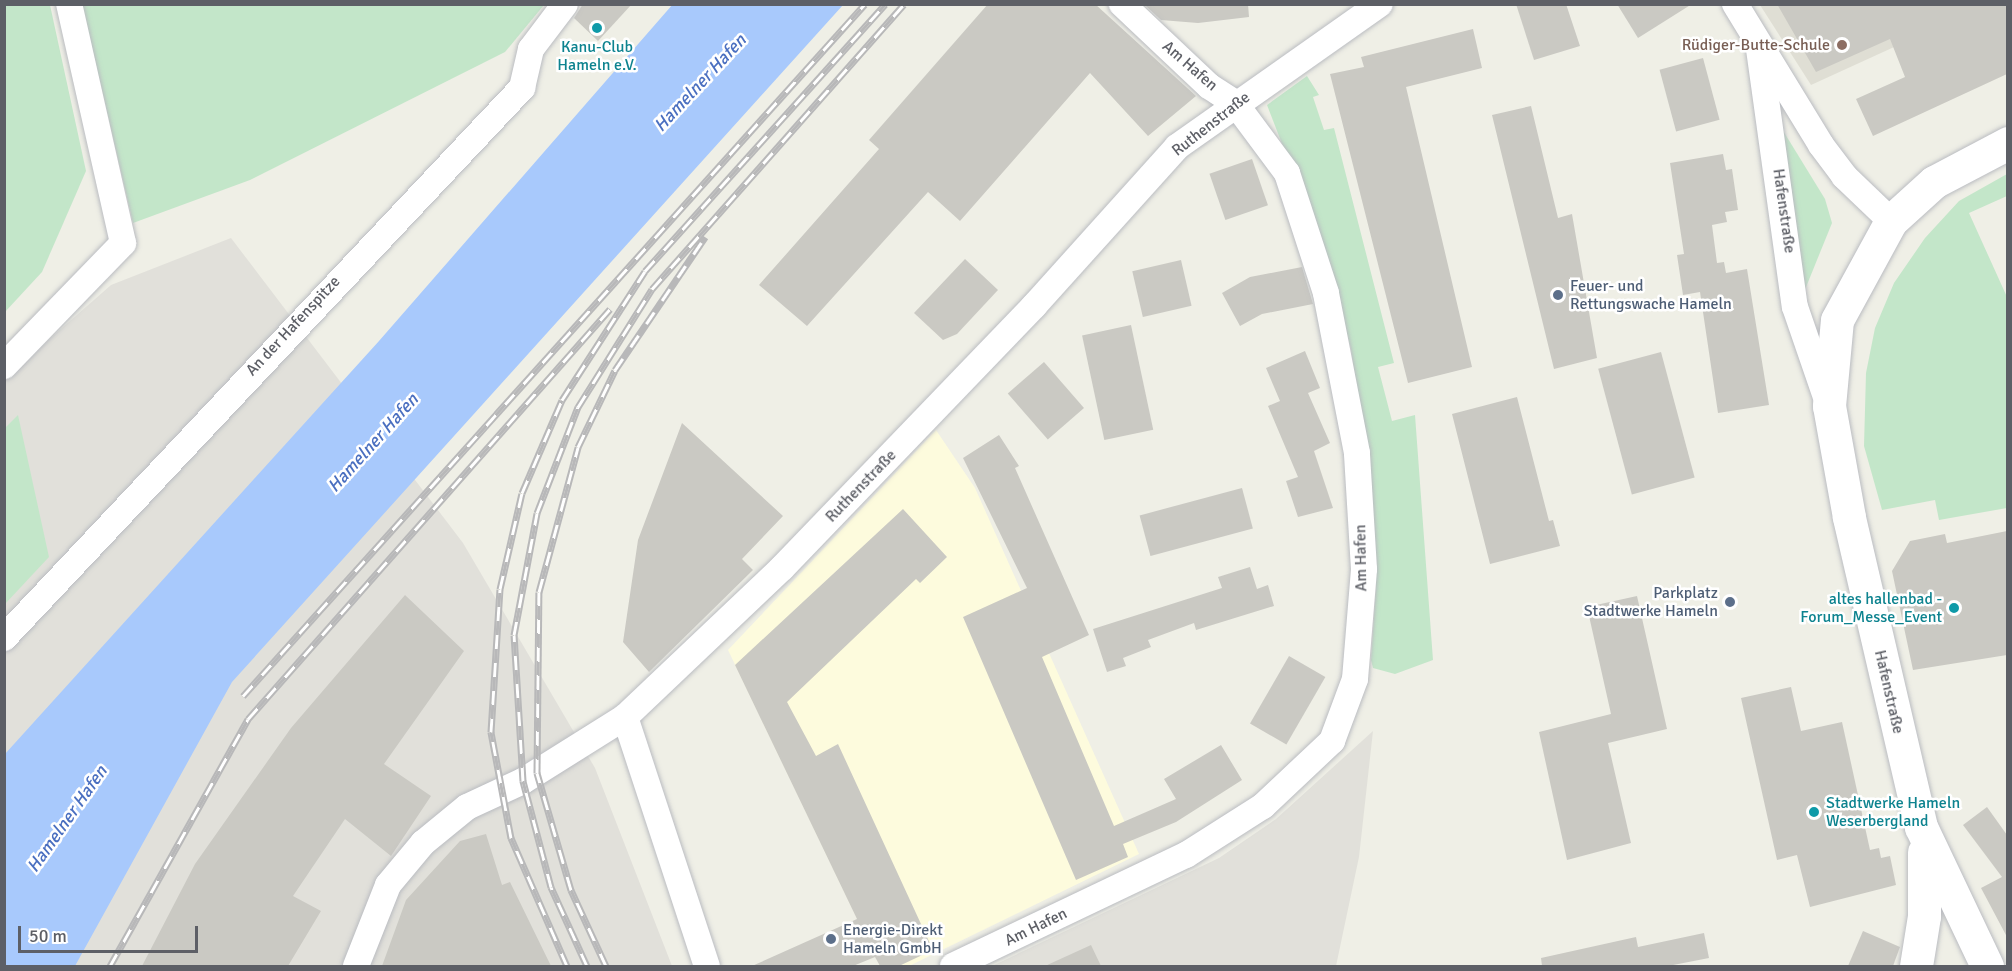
<!DOCTYPE html>
<meta charset="utf-8">
<style>
body{margin:0}
#map{position:relative;width:2012px;height:971px;overflow:hidden;background:#efefe6;font-family:Signika,sans-serif}
div>[style]{position:absolute}
.commercial>*{inset:0;background:#fdfbdd}
.industrial>*{inset:0;background:#e1e0da}
.education>*{inset:0;background:#dfded4}
.green>*{inset:0;background:#c3e6c9}
.water>*{inset:0;background:#a8c9fc}
.building>*{inset:0;background:#cac9c3;transform-origin:0 0}
.roads{filter:drop-shadow(0 0 2px #babcc1) drop-shadow(0 0 2px #babcc1)}
.minor>*{height:26px;margin:-13px;padding:0 13px;transform-origin:13px;border-radius:13px;background:#fff}
.secondary>*{height:33px;margin:-16.5px;padding:0 16.5px;transform-origin:16.5px;border-radius:16.5px;background:#fff}
.rail>*{height:7px;margin-top:-3.5px;transform-origin:0;background:repeating-linear-gradient(90deg,#fff 0 14px,#b8b8b9 0 28px);box-sizing:border-box;border-block:2px solid #b8b8b9}
.dots>*{width:16px;height:16px;translate:-50% -50%;box-sizing:border-box;border:3px solid #fff;border-radius:50%}
span{translate:-50% -50%;white-space:nowrap;text-align:center;line-height:1.15;-webkit-text-stroke:5px #fff;paint-order:stroke}
.education-label{font-size:16px;color:#785e54}
.right{translate:-100% -50%;text-align:right}
.culture-label{font-size:16px;color:#0d838f}
.left{translate:0 -50%;text-align:left}
.street-label{font-size:16px;color:#5d5f66}
.service-label{font-size:16px;color:#4e5e75}
.water-label{font-size:18px;color:#4a6fc0;font-style:italic}
.frame{position:absolute;inset:0;border:6px solid #5d5f66;pointer-events:none}
.scale{position:absolute;left:18px;top:926px;width:180px;height:27px;box-sizing:border-box;border:3px solid #5d5f66;border-top:0;padding-left:8px;font-size:18px;line-height:21px;white-space:nowrap;color:#5d5f66;-webkit-text-stroke:4px #fff;paint-order:stroke}
</style>
<div id="map">
<div class="commercial">
<div style="clip-path:polygon(936px 430px,975px 488px,1139px 854px,909px 966px,880px 966px,728px 650px)"></div>
</div>
<div class="industrial">
<div style="clip-path:polygon(231px 238px,463px 543px,595px 768px,672px 966px,5px 966px,4px 379px,111px 285px)"></div>
<div style="clip-path:polygon(1373px 731px,1359px 857px,1336px 966px,992px 966px,1219px 858px,1276px 819px)"></div>
</div>
<div class="education">
<div style="clip-path:polygon(1760px 5px,1986px 5px,1811px 85px)"></div>
</div>
<div class="green">
<div style="clip-path:polygon(5px 4px,50px 5px,86px 171px,42px 272px,5px 312px)"></div>
<div style="clip-path:polygon(82px 5px,544px 5px,505px 52px,250px 180px,133px 223px)"></div>
<div style="clip-path:polygon(1307px 76px,1319px 95px,1313px 97px,1324px 130px,1334px 128px,1394px 363px,1378px 367px,1392px 421px,1415px 415px,1433px 660px,1395px 674px,1373px 668px,1371px 660px,1376px 586px,1369px 478px,1351px 349px,1327px 260px,1267px 105px)"></div>
<div style="clip-path:polygon(1782px 129px,1825px 199px,1832px 223px,1802px 297px)"></div>
<div style="clip-path:polygon(2007px 174px,2007px 196px,1969px 213px,2007px 297px,2007px 508px,1939px 520px,1935px 500px,1882px 510px,1864px 446px,1866px 373px,1875px 328px,1894px 283px,1925px 238px,1959px 201px)"></div>
<div style="clip-path:polygon(18px 415px,49px 557px,5px 604px,5px 428px)"></div>
</div>
<div class="water">
<div style="clip-path:polygon(673px 4px,843px 5px,232px 682px,75px 966px,5px 966px,5px 754px,379px 341px)"></div>
</div>
<div class="building">
<div style="clip-path:polygon(583px 4px,632px 4px,598px 41px,574px 18px)"></div>
<div style="clip-path:polygon(988px 4px,1095px 4px,1196px 96px,1148px 136px,1090px 73px,960px 221px,928px 192px,807px 326px,759px 285px,879px 149px,869px 140px)"></div>
<div style="clip-path:polygon(1248px 4px,1249px 17px,1198px 23px,1161px 20px,1146px 6px)"></div>
<div style="clip-path:polygon(1516px 4px,1566px 4px,1580px 46px,1534px 60px)"></div>
<div style="clip-path:polygon(1617px 4px,1692px 4px,1638px 38px)"></div>
<div style="clip-path:polygon(1777px 4px,2007px 4px,2007px 74px,1873px 136px,1856px 99px,1905px 77px,1890px 39px,1816px 72px)"></div>
<div style="clip-path:polygon(1473px 29px,1482px 68px,1406px 87px,1472px 367px,1408px 383px,1330px 74px,1364px 67px,1361px 57px)"></div>
<div style="left:1703px;top:58px;width:64px;height:45px;rotate:75deg"></div>
<div style="clip-path:polygon(1531px 106px,1558px 218px,1572px 214px,1597px 358px,1554px 369px,1492px 115px)"></div>
<div style="clip-path:polygon(1723px 154px,1726px 170px,1732px 169px,1738px 210px,1725px 212px,1727px 222px,1712px 225px,1717px 263px,1724px 262px,1726px 273px,1747px 269px,1769px 405px,1718px 413px,1700px 292px,1683px 295px,1677px 255px,1684px 254px,1670px 163px)"></div>
<div style="left:1252px;top:159px;width:49px;height:45px;rotate:71deg"></div>
<div style="clip-path:polygon(965px 259px,998px 290px,957px 334px,943px 340px,914px 313px)"></div>
<div style="left:1181px;top:260px;width:47px;height:50px;rotate:77deg"></div>
<div style="clip-path:polygon(1302px 267px,1313px 304px,1262px 314px,1240px 326px,1222px 293px,1250px 277px)"></div>
<div style="left:1131px;top:325px;width:107px;height:50px;rotate:78deg"></div>
<div style="clip-path:polygon(1305px 351px,1320px 388px,1308px 393px,1330px 443px,1314px 451px,1333px 508px,1298px 517px,1286px 481px,1298px 477px,1268px 406px,1280px 401px,1266px 368px)"></div>
<div style="left:1661px;top:352px;width:130px;height:65px;rotate:75deg"></div>
<div style="left:1044px;top:362px;width:61px;height:48px;rotate:49deg"></div>
<div style="clip-path:polygon(1517px 397px,1549px 521px,1553px 520px,1560px 546px,1490px 564px,1452px 414px)"></div>
<div style="clip-path:polygon(682px 423px,783px 516px,742px 559px,753px 570px,649px 672px,623px 642px,638px 540px)"></div>
<div style="clip-path:polygon(999px 435px,1019px 466px,1015px 468px,1089px 635px,1042px 657px,1114px 826px,1176px 799px,1164px 779px,1221px 745px,1242px 780px,1176px 822px,1123px 844px,1128px 857px,1076px 880px,963px 617px,1027px 588px,963px 458px)"></div>
<div style="left:1242px;top:488px;width:42px;height:106px;rotate:75deg"></div>
<div style="clip-path:polygon(903px 509px,947px 557px,920px 583px,916px 579px,787px 702px,816px 756px,838px 744px,933px 950px,899px 966px,880px 966px,875px 957px,853px 966px,752px 966px,857px 919px,735px 665px)"></div>
<div style="clip-path:polygon(2007px 531px,2007px 655px,1913px 670px,1892px 571px,1910px 541px,1945px 534px,1947px 543px)"></div>
<div style="clip-path:polygon(1250px 567px,1257px 589px,1268px 585px,1274px 606px,1196px 630px,1194px 623px,1148px 640px,1151px 647px,1123px 658px,1126px 666px,1107px 672px,1093px 629px,1222px 588px,1218px 577px)"></div>
<div style="clip-path:polygon(405px 595px,464px 651px,384px 764px,431px 796px,391px 856px,345px 819px,293px 896px,321px 911px,288px 966px,142px 966px,195px 864px,291px 728px)"></div>
<div style="clip-path:polygon(1637px 596px,1667px 729px,1608px 743px,1631px 843px,1567px 860px,1539px 732px,1611px 714px,1587px 607px)"></div>
<div style="left:1289px;top:656px;width:42px;height:78px;rotate:30deg"></div>
<div style="clip-path:polygon(1791px 687px,1801px 731px,1842px 722px,1870px 850px,1879px 848px,1881px 858px,1890px 856px,1896px 885px,1810px 907px,1797px 855px,1777px 860px,1741px 698px)"></div>
<div style="clip-path:polygon(1987px 807px,2007px 835px,2007px 937px,1981px 888px,2002px 877px,1963px 825px)"></div>
<div style="clip-path:polygon(486px 834px,502px 885px,510px 882px,551px 966px,382px 966px,406px 900px,460px 841px)"></div>
<div style="clip-path:polygon(1863px 931px,1900px 947px,1893px 966px,1848px 966px)"></div>
<div style="clip-path:polygon(1704px 933px,1709px 958px,1668px 966px,1542px 966px,1541px 958px,1636px 937px,1638px 947px)"></div>
<div style="clip-path:polygon(1091px 945px,1101px 966px,1045px 966px)"></div>
</div>
<div class="roads">
<div class="minor">
<div style="left:1735px;top:4px;width:165px;rotate:58.6deg"></div>
<div style="left:1821px;top:145px;width:39px;rotate:53deg"></div>
<div style="left:1844px;top:176px;width:65px;rotate:43.8deg"></div>
<div style="left:1759px;top:49px;width:260px;rotate:82.1deg"></div>
<div style="left:1795px;top:307px;width:98px;rotate:71deg"></div>
<div style="left:4px;top:366px;width:171px;rotate:-45.9deg"></div>
<div style="left:123px;top:243px;width:245px;rotate:-102.7deg"></div>
<div style="left:4px;top:638px;width:756px;rotate:-46.72deg"></div>
<div style="left:522px;top:88px;width:40px;rotate:-77deg"></div>
<div style="left:531px;top:49px;width:56px;rotate:-52.9deg"></div>
<div style="left:625px;top:717px;width:262px;rotate:71.8deg"></div>
<div style="left:356px;top:966px;width:87px;rotate:-68.4deg"></div>
<div style="left:388px;top:885px;width:55px;rotate:-50.2deg"></div>
<div style="left:423px;top:843px;width:57px;rotate:-39.3deg"></div>
<div style="left:467px;top:807px;width:62px;rotate:-24.9deg"></div>
<div style="left:523px;top:781px;width:120px;rotate:-32.1deg"></div>
<div style="left:625px;top:717px;width:216px;rotate:-43.5deg"></div>
<div style="left:782px;top:568px;width:364px;rotate:-46.1deg"></div>
<div style="left:1034px;top:306px;width:214px;rotate:-48deg"></div>
<div style="left:1177px;top:147px;width:248px;rotate:-35.2deg"></div>
<div style="left:953px;top:966px;width:258px;rotate:-25.5deg"></div>
<div style="left:1186px;top:855px;width:91px;rotate:-32.5deg"></div>
<div style="left:1263px;top:806px;width:95px;rotate:-43.3deg"></div>
<div style="left:1332px;top:741px;width:66px;rotate:-69.6deg"></div>
<div style="left:1355px;top:679px;width:110px;rotate:-85.3deg"></div>
<div style="left:1364px;top:569px;width:116px;rotate:-93.5deg"></div>
<div style="left:1357px;top:453px;width:163px;rotate:-101deg"></div>
<div style="left:1326px;top:293px;width:126px;rotate:-108deg"></div>
<div style="left:1287px;top:173px;width:87px;rotate:-126.6deg"></div>
<div style="left:1235px;top:103px;width:31px;rotate:-147deg"></div>
<div style="left:1209px;top:86px;width:120px;rotate:-136.7deg"></div>
</div>
<div class="secondary">
<div style="left:1916px;top:966px;width:51px;rotate:-80.9deg"></div>
<div style="left:1924px;top:916px;width:64px;rotate:-90deg"></div>
<div style="left:1987px;top:966px;width:154px;rotate:-115.4deg"></div>
<div style="left:1921px;top:827px;width:318px;rotate:-103.1deg"></div>
<div style="left:1849px;top:517px;width:113px;rotate:-100.2deg"></div>
<div style="left:1829px;top:406px;width:86px;rotate:-84.7deg"></div>
<div style="left:1837px;top:320px;width:113px;rotate:-61.4deg"></div>
<div style="left:1891px;top:221px;width:58px;rotate:-42.2deg"></div>
<div style="left:1934px;top:182px;width:84px;rotate:-27.8deg"></div>
</div>
</div>
<div class="rail">
<div style="left:243px;top:696px;width:930px;rotate:-48.05deg"></div>
<div style="left:110px;top:966px;width:283px;rotate:-60.8deg"></div>
<div style="left:248px;top:719px;width:547px;rotate:-48.56deg"></div>
<div style="left:567px;top:966px;width:140px;rotate:-113.6deg"></div>
<div style="left:511px;top:838px;width:108px;rotate:-100.7deg"></div>
<div style="left:491px;top:732px;width:143px;rotate:-86.4deg"></div>
<div style="left:500px;top:589px;width:98px;rotate:-77.1deg"></div>
<div style="left:522px;top:493px;width:101px;rotate:-66.7deg"></div>
<div style="left:562px;top:400px;width:153px;rotate:-57.2deg"></div>
<div style="left:645px;top:271px;width:359px;rotate:-48deg"></div>
<div style="left:587px;top:966px;width:87px;rotate:-114.5deg"></div>
<div style="left:551px;top:887px;width:110px;rotate:-104.8deg"></div>
<div style="left:523px;top:781px;width:146px;rotate:-93.5deg"></div>
<div style="left:514px;top:635px;width:124px;rotate:-79.3deg"></div>
<div style="left:537px;top:513px;width:114px;rotate:-68.9deg"></div>
<div style="left:578px;top:407px;width:139px;rotate:-57.9deg"></div>
<div style="left:652px;top:289px;width:380px;rotate:-48.5deg"></div>
<div style="left:606px;top:966px;width:84px;rotate:-114.7deg"></div>
<div style="left:571px;top:890px;width:122px;rotate:-106.2deg"></div>
<div style="left:537px;top:773px;width:181px;rotate:-89.4deg"></div>
<div style="left:539px;top:592px;width:150px;rotate:-74.9deg"></div>
<div style="left:578px;top:447px;width:85px;rotate:-64.3deg"></div>
<div style="left:615px;top:370px;width:161px;rotate:-55.9deg"></div>
</div>
<div class="dots">
<div style="left:597px;top:28px;background:#0f9aa8"></div>
<div style="left:1842px;top:45px;background:#8d6e63"></div>
<div style="left:1558px;top:295px;background:#5c6f8a"></div>
<div style="left:1730px;top:602px;background:#5c6f8a"></div>
<div style="left:1954px;top:608px;background:#0f9aa8"></div>
<div style="left:1814px;top:812px;background:#0f9aa8"></div>
<div style="left:831px;top:939px;background:#5c6f8a"></div>
</div>
<div class="education-label">
<span class="right" style="left:1830px;top:45px">Rüdiger-Butte-Schule</span>
</div>
<div class="culture-label">
<span style="left:597px;top:56px">Kanu-Club<br>Hameln e.V.</span>
<span class="right" style="left:1942px;top:608px">altes hallenbad -<br>Forum_Messe_Event</span>
<span class="left" style="left:1826px;top:812px">Stadtwerke Hameln<br>Weserbergland</span>
</div>
<div class="street-label">
<span style="left:1190px;top:66px;rotate:41deg">Am Hafen</span>
<span style="left:1211px;top:124px;rotate:-38deg">Ruthenstraße</span>
<span style="left:1784px;top:211px;rotate:82deg">Hafenstraße</span>
<span style="left:293px;top:326px;rotate:-47deg">An der Hafenspitze</span>
<span style="left:861px;top:486px;rotate:-46deg">Ruthenstraße</span>
<span style="left:1361px;top:558px;rotate:-91deg">Am Hafen</span>
<span style="left:1889px;top:692px;rotate:77deg">Hafenstraße</span>
<span style="left:1036px;top:927px;rotate:-26deg">Am Hafen</span>
</div>
<div class="service-label">
<span class="left" style="left:1570px;top:295px">Feuer- und<br>Rettungswache Hameln</span>
<span class="right" style="left:1718px;top:602px">Parkplatz<br>Stadtwerke Hameln</span>
<span class="left" style="left:843px;top:939px">Energie-Direkt<br>Hameln GmbH</span>
</div>
<div class="water-label">
<span style="left:700px;top:83px;rotate:-47deg">Hamelner Hafen</span>
<span style="left:373px;top:443px;rotate:-48deg">Hamelner Hafen</span>
<span style="left:67px;top:819px;rotate:-55deg">Hamelner Hafen</span>
</div>
<div class="frame"></div>
<div class="scale">50 m</div>
</div>
